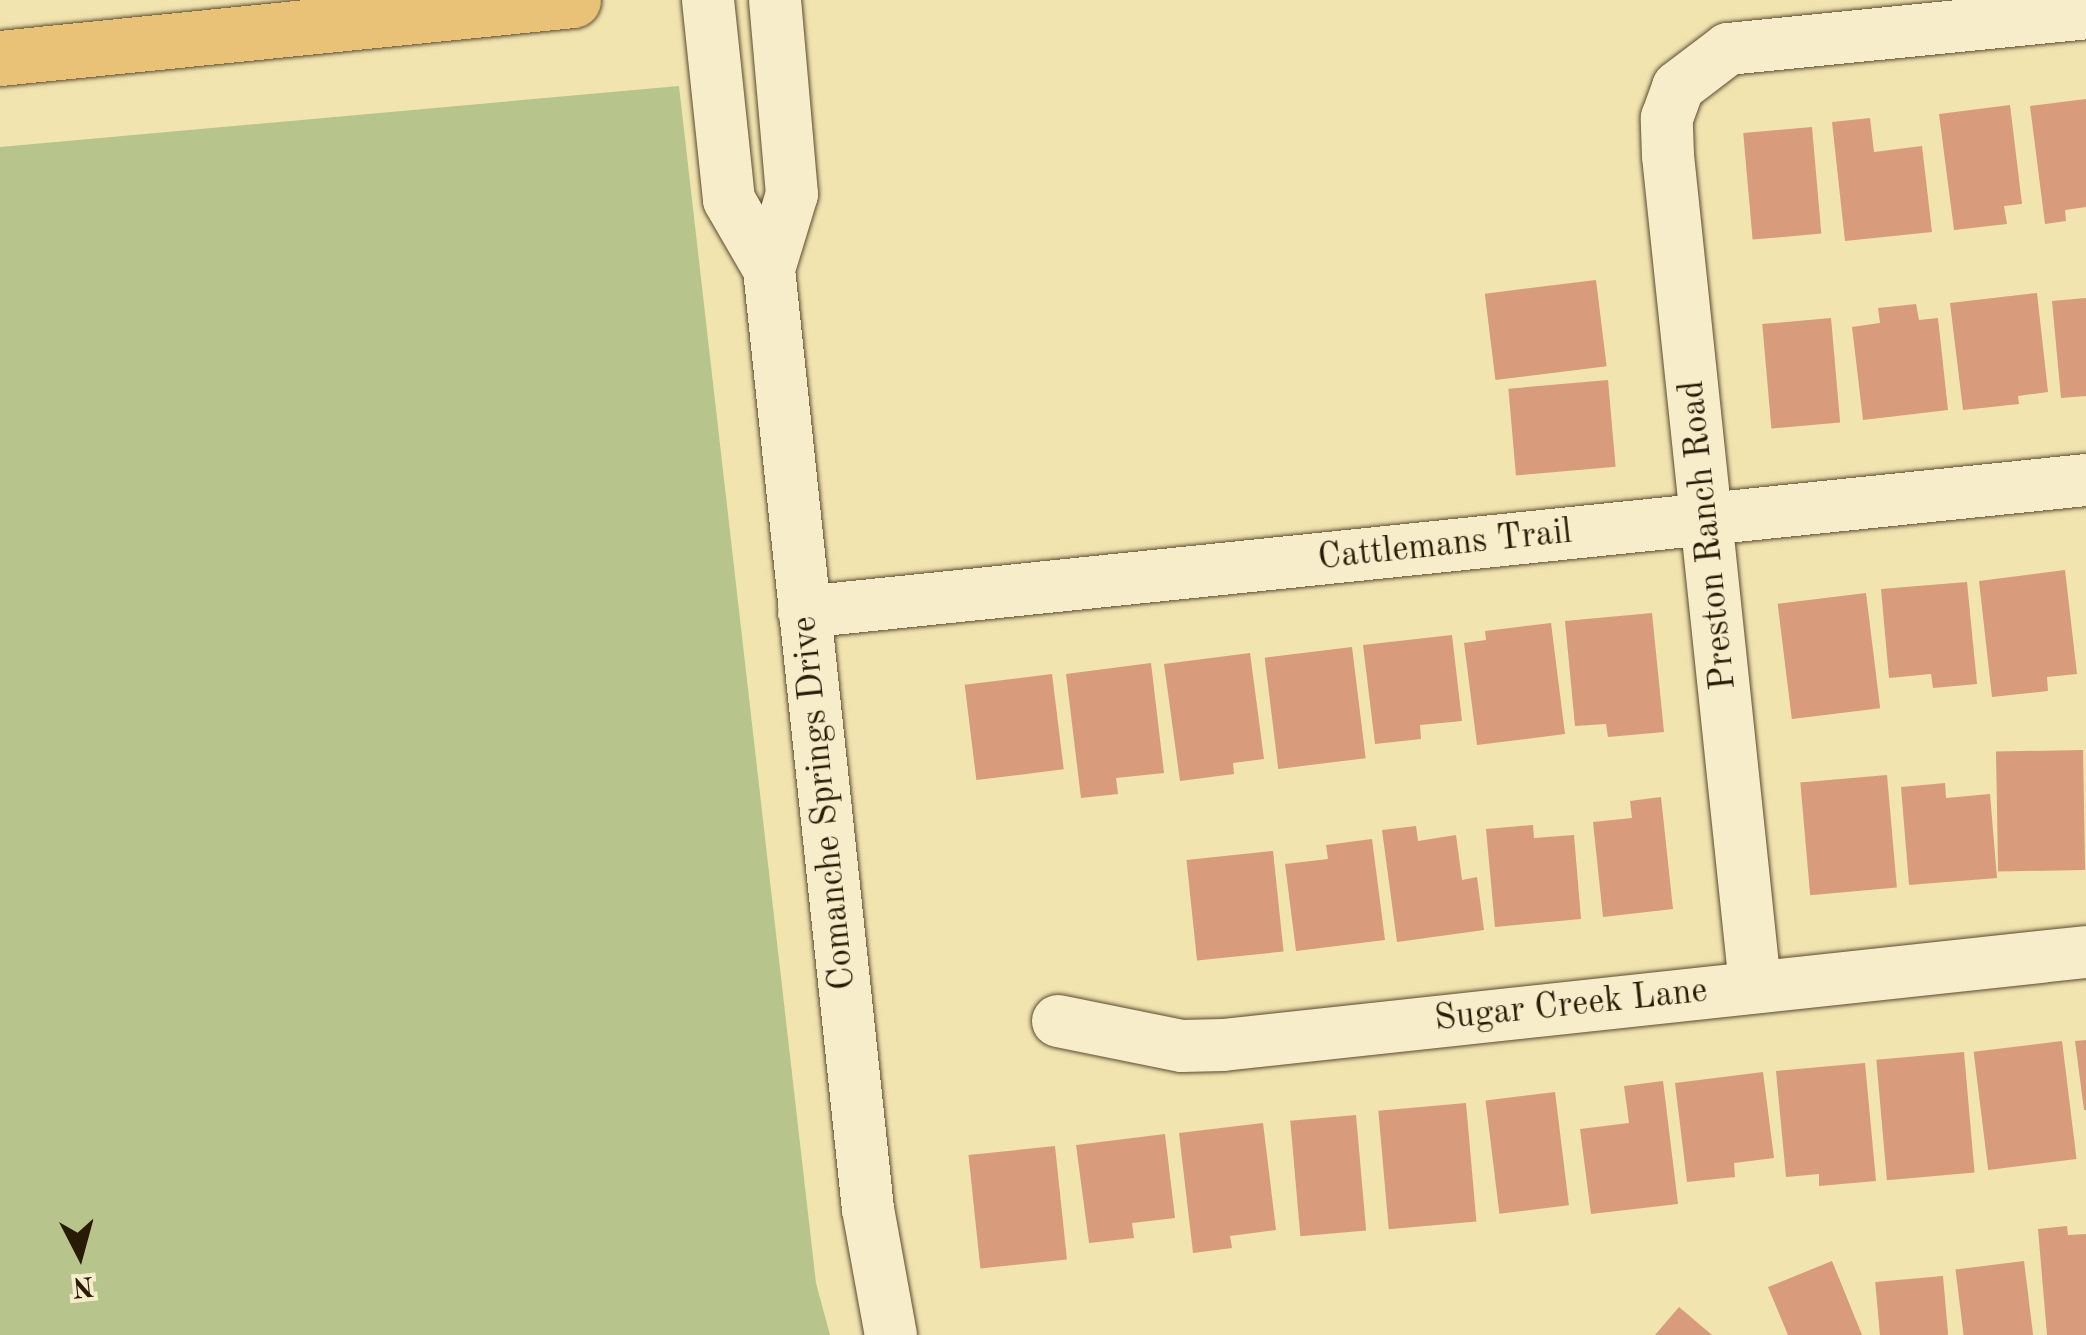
<!DOCTYPE html>
<style>
body{margin:0}
#map{position:relative;width:2086px;height:1335px;overflow:hidden;background:#f2e4af;font-family:"Old Standard TT",serif}
div>[style]{position:absolute}
.green>*{inset:0;background:#b7c58d}
.building>*{inset:0;background:#d89b7c;transform-origin:0 0}
.roads{filter:drop-shadow(0 0 2px #5b4c30) drop-shadow(0 0 2px #5b4c30)}
.minor>*{height:52px;margin:-26px;padding:0 26px;transform-origin:26px;border-radius:26px;background:#f7edcb}
.major>*{height:55px;margin:-27.5px;padding:0 27.5px;transform-origin:27.5px;border-radius:27.5px;background:#e9c278}
span{translate:-50% -50%;white-space:nowrap;text-align:center;line-height:1.15;-webkit-text-stroke:8px #f7edcb;paint-order:stroke}
.street-label{font-size:35px;color:#291a05}
.north{position:absolute;left:30px;top:1205px;width:100px;height:100px;-webkit-text-stroke:8px #f7edcb;paint-order:stroke;rotate:174deg;font-size:28px;font-weight:700;line-height:40px;text-align:center;color:#291a05}
.north::after{content:'';display:block;margin:auto;width:35px;height:45px;background:#291a05;clip-path:polygon(50% 0,100% 100%,50% 72%,0 100%)}
</style>
<div id="map">
<div class="green">
<div style="clip-path:polygon(679px 86px,816px 1283px,830px 1335px,0 1335px,0 147px)"></div>
</div>
<div class="building">
<div style="clip-path:polygon(2086px 99px,2086px 207px,2065px 210px,2066px 221px,2045px 224px,2030px 106px)"></div>
<div style="clip-path:polygon(2010px 105px,2022px 204px,2004px 206px,2007px 224px,1954px 230px,1939px 114px)"></div>
<div style="clip-path:polygon(1870px 118px,1874px 152px,1922px 146px,1932px 232px,1845px 241px,1832px 122px)"></div>
<div style="left:1812px;top:127px;width:107px;height:69px;rotate:85deg"></div>
<div style="left:1596px;top:280px;width:87px;height:112px;rotate:83deg"></div>
<div style="clip-path:polygon(2037px 293px,2048px 392px,2018px 396px,2019px 404px,1963px 410px,1950px 303px)"></div>
<div style="clip-path:polygon(2086px 298px,2086px 396px,2061px 398px,2052px 301px)"></div>
<div style="clip-path:polygon(1916px 304px,1919px 320px,1938px 318px,1948px 410px,1863px 420px,1852px 327px,1880px 323px,1878px 308px)"></div>
<div style="left:1831px;top:318px;width:105px;height:69px;rotate:85deg"></div>
<div style="left:1608px;top:380px;width:87px;height:100px;rotate:85deg"></div>
<div style="clip-path:polygon(2065px 570px,2077px 674px,2047px 677px,2048px 691px,1992px 697px,1979px 581px)"></div>
<div style="clip-path:polygon(1967px 582px,1977px 684px,1933px 688px,1931px 674px,1889px 678px,1881px 589px)"></div>
<div style="left:1866px;top:593px;width:116px;height:89px;rotate:83deg"></div>
<div style="clip-path:polygon(1652px 613px,1664px 732px,1608px 737px,1606px 724px,1575px 726px,1565px 621px)"></div>
<div style="clip-path:polygon(1551px 623px,1565px 734px,1477px 745px,1464px 643px,1486px 640px,1485px 631px)"></div>
<div style="clip-path:polygon(1452px 635px,1462px 721px,1420px 725px,1421px 739px,1375px 744px,1363px 645px)"></div>
<div style="left:1352px;top:647px;width:112px;height:88px;rotate:83deg"></div>
<div style="clip-path:polygon(1250px 653px,1264px 759px,1233px 763px,1234px 774px,1180px 781px,1164px 664px)"></div>
<div style="clip-path:polygon(1151px 663px,1164px 773px,1116px 778px,1118px 794px,1081px 798px,1066px 674px)"></div>
<div style="left:1052px;top:674px;width:96px;height:88px;rotate:83deg"></div>
<div style="left:2083px;top:750px;width:120px;height:87px;rotate:89deg"></div>
<div style="left:1887px;top:775px;width:113px;height:87px;rotate:85deg"></div>
<div style="clip-path:polygon(1945px 783px,1946px 798px,1990px 794px,1997px 878px,1909px 885px,1901px 787px)"></div>
<div style="clip-path:polygon(1661px 797px,1673px 909px,1603px 917px,1593px 822px,1632px 818px,1630px 801px)"></div>
<div style="clip-path:polygon(1533px 825px,1534px 838px,1574px 835px,1581px 919px,1495px 927px,1486px 829px)"></div>
<div style="clip-path:polygon(1416px 826px,1418px 841px,1456px 835px,1462px 880px,1477px 877px,1484px 930px,1397px 942px,1382px 830px)"></div>
<div style="clip-path:polygon(1372px 839px,1385px 940px,1296px 951px,1285px 864px,1328px 859px,1326px 845px)"></div>
<div style="left:1273px;top:851px;width:101px;height:87px;rotate:84deg"></div>
<div style="clip-path:polygon(2086px 1040px,2086px 1110px,2084px 1110px,2075px 1041px)"></div>
<div style="left:2062px;top:1041px;width:119px;height:89px;rotate:83deg"></div>
<div style="left:1964px;top:1052px;width:121px;height:88px;rotate:85deg"></div>
<div style="clip-path:polygon(1865px 1063px,1876px 1181px,1819px 1186px,1819px 1174px,1786px 1177px,1776px 1071px)"></div>
<div style="clip-path:polygon(1763px 1072px,1774px 1158px,1734px 1163px,1735px 1177px,1687px 1182px,1675px 1083px)"></div>
<div style="clip-path:polygon(1663px 1081px,1678px 1204px,1591px 1214px,1580px 1129px,1629px 1123px,1624px 1086px)"></div>
<div style="left:1555px;top:1092px;width:114px;height:70px;rotate:83deg"></div>
<div style="left:1466px;top:1103px;width:119px;height:88px;rotate:85deg"></div>
<div style="left:1356px;top:1115px;width:116px;height:66px;rotate:85deg"></div>
<div style="clip-path:polygon(1263px 1123px,1276px 1230px,1230px 1236px,1232px 1248px,1193px 1253px,1179px 1133px)"></div>
<div style="clip-path:polygon(1165px 1134px,1175px 1218px,1132px 1223px,1134px 1238px,1089px 1243px,1076px 1145px)"></div>
<div style="left:1055px;top:1146px;width:114px;height:87px;rotate:84deg"></div>
<div style="clip-path:polygon(2067px 1226px,2068px 1235px,2086px 1234px,2086px 1335px,2047px 1335px,2038px 1229px)"></div>
<div style="clip-path:polygon(1832px 1261px,1862px 1335px,1788px 1335px,1768px 1287px)"></div>
<div style="left:2024px;top:1261px;width:75px;height:69px;rotate:83deg"></div>
<div style="left:1943px;top:1276px;width:59px;height:68px;rotate:85deg"></div>
<div style="clip-path:polygon(1679px 1307px,1712px 1335px,1655px 1335px)"></div>
</div>
<div class="roads">
<div class="minor">
<div style="left:708px;top:0;width:201px;rotate:84deg"></div>
<div style="left:729px;top:200px;width:80px;rotate:59.9deg"></div>
<div style="left:775px;top:0;width:195px;rotate:85deg"></div>
<div style="left:792px;top:194px;width:78px;rotate:107deg"></div>
<div style="left:769px;top:269px;width:945px;rotate:83.99deg"></div>
<div style="left:868px;top:1209px;width:128px;rotate:79.7deg"></div>
<div style="left:804px;top:612px;width:1289px;rotate:-5.88deg"></div>
<div style="left:1755px;top:985px;width:834px;rotate:-95.99deg"></div>
<div style="left:1668px;top:156px;width:38px;rotate:-92deg"></div>
<div style="left:1667px;top:118px;width:33px;rotate:-70deg"></div>
<div style="left:1678px;top:87px;width:63px;rotate:-37.2deg"></div>
<div style="left:1728px;top:49px;width:360px;rotate:-5.7deg"></div>
<div style="left:1058px;top:1021px;width:126px;rotate:11.4deg"></div>
<div style="left:1182px;top:1046px;width:41px;rotate:-1.4deg"></div>
<div style="left:1223px;top:1045px;width:868px;rotate:-6.15deg"></div>
</div>
<div class="major">
<div style="left:0;top:58px;width:576px;rotate:-5.78deg"></div>
</div>
</div>
<div class="street-label">
<span style="left:1709px;top:535px;rotate:-96deg">Preston Ranch Road</span>
<span style="left:1445px;top:546px;rotate:-6deg">Cattlemans Trail</span>
<span style="left:825px;top:803px;rotate:-96deg">Comanche Springs Drive</span>
<span style="left:1571px;top:1006px;rotate:-6deg">Sugar Creek Lane</span>
</div>
<div class="north">N</div>
</div>
